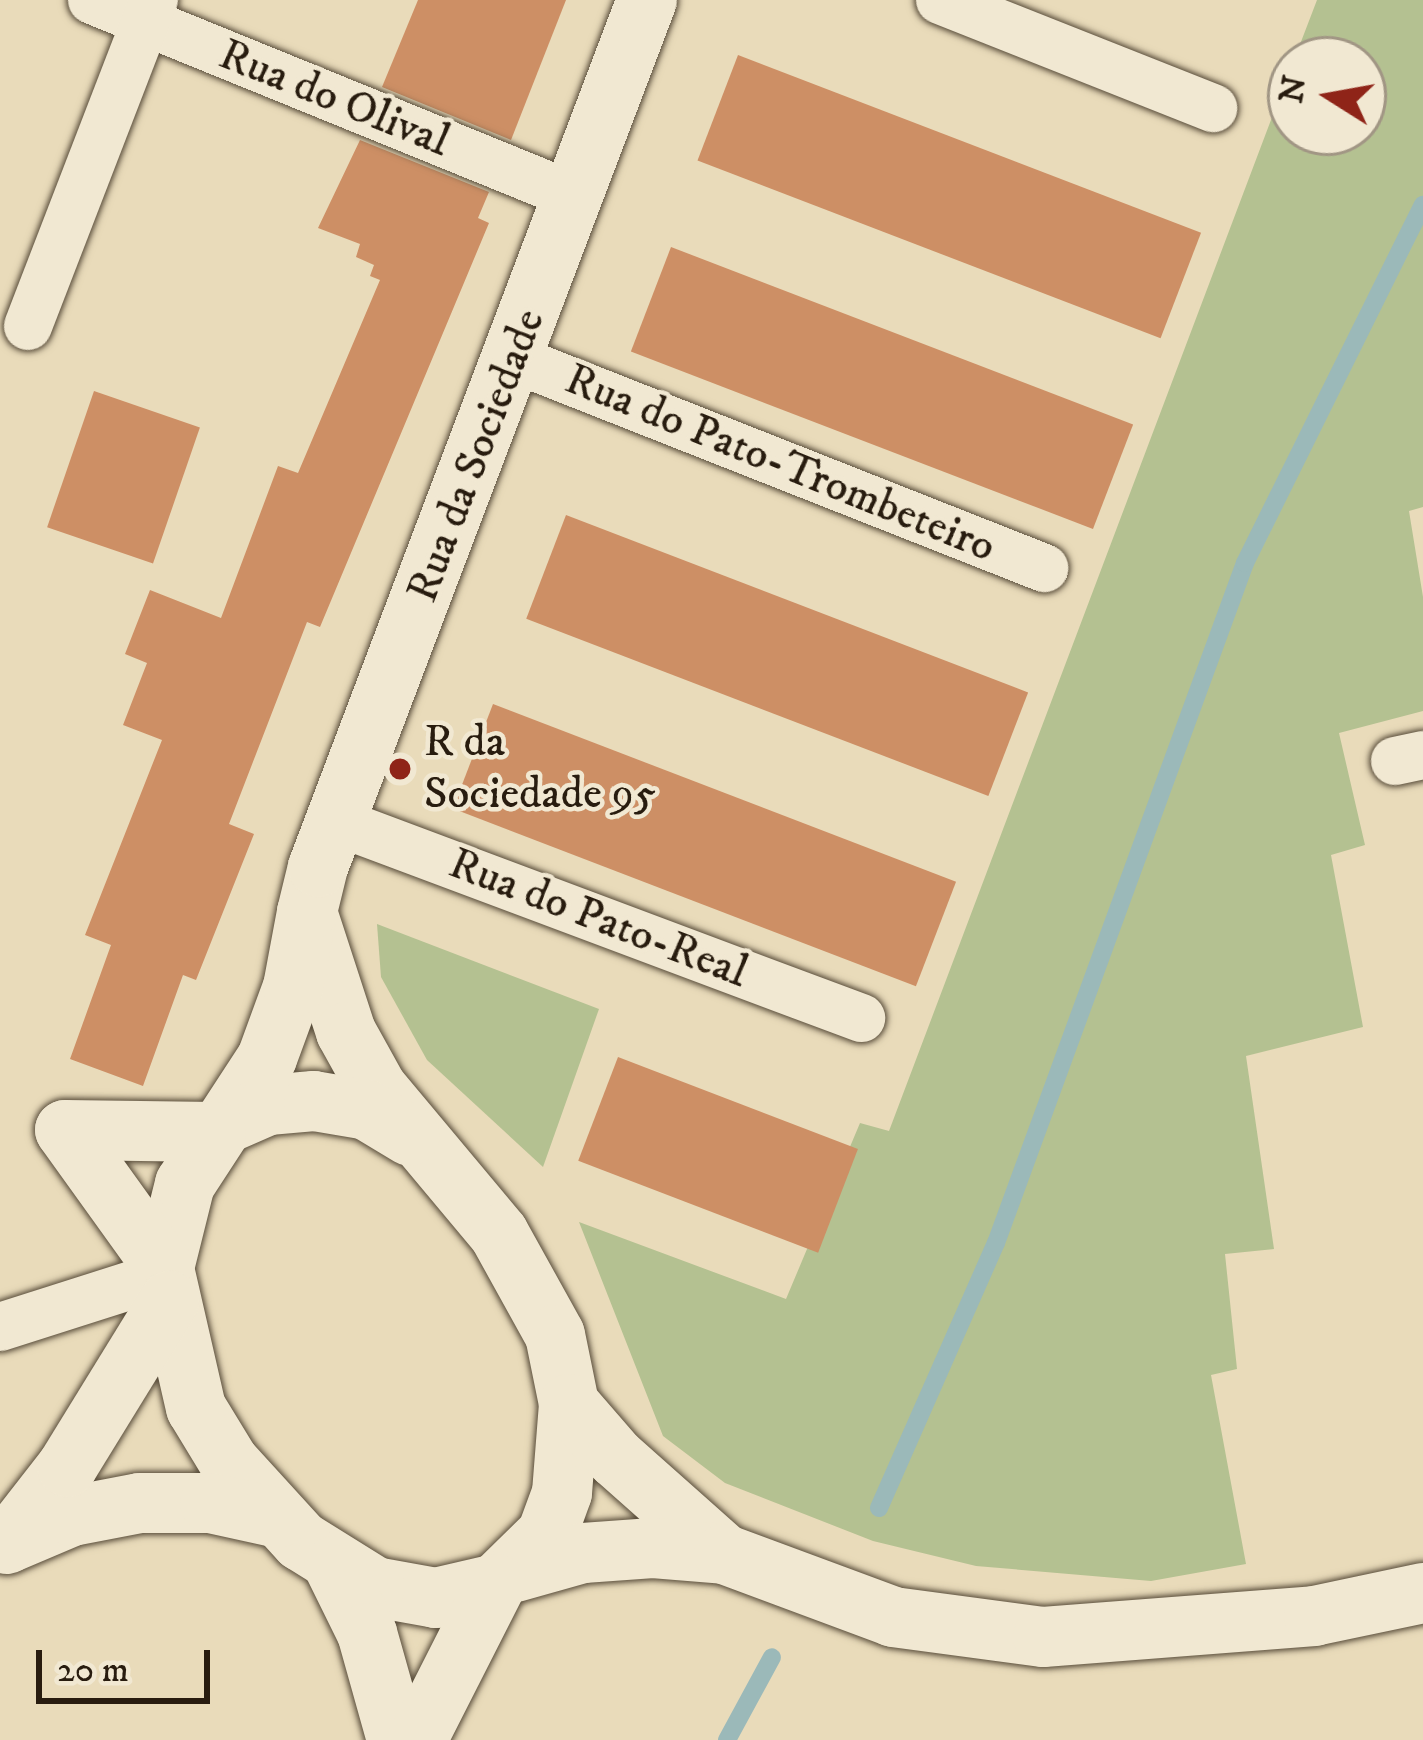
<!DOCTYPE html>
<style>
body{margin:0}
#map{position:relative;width:1423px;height:1740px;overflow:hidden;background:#e9dbba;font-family:"IM FELL DW Pica",serif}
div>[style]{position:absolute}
.green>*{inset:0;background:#b4c191}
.stream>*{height:18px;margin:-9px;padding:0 9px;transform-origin:9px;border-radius:9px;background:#9bb9b9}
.building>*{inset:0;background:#cd8f65;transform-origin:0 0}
.roads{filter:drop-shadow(0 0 3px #584c3a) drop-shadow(0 0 3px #584c3a)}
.minor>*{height:48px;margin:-24px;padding:0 24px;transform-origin:24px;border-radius:24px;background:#f1e8d2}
.tertiary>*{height:60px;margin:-30px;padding:0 30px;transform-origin:30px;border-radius:30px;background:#f1e8d2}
.dots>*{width:33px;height:33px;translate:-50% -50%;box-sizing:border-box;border:6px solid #f1e8d2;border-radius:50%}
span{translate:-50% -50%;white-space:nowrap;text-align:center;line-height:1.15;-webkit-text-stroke:9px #f1e8d2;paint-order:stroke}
.street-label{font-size:45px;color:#281c0f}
.poi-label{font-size:45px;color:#281c0f}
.left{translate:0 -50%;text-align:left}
.north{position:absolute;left:1267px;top:36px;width:120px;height:120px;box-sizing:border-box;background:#f1e8d2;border:3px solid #a19684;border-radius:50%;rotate:281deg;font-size:33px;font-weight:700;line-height:48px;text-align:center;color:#281c0f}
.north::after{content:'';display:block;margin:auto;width:42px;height:54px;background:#8f2418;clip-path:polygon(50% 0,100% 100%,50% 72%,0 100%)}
.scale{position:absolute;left:36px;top:1650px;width:174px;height:54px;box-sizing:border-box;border:6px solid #281c0f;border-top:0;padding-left:15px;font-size:36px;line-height:42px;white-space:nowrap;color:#281c0f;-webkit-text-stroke:9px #f1e8d2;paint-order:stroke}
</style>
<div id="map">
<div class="green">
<div style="clip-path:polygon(1317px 0,1423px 0,1423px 507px,1409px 511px,1423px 597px,1423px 711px,1339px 733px,1365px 845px,1331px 855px,1363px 1027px,1246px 1056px,1274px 1249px,1225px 1254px,1237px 1369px,1211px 1375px,1246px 1564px,1151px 1581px,976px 1566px,873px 1541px,725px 1483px,663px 1436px,579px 1222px,786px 1299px,860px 1123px,889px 1131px,1291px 67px,1291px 132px,1363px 132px,1363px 60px,1294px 60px)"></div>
<div style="clip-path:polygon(377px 924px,599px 1009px,543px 1167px,427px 1060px,381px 977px)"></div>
</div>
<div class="stream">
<div style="left:879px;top:1508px;width:290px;rotate:-66.2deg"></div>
<div style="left:996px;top:1243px;width:724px;rotate:-69.89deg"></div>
<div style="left:1245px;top:563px;width:400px;rotate:-63.6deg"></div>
<div style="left:727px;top:1740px;width:94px;rotate:-61.5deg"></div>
</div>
<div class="building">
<div style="clip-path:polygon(418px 0,566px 0,511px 140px,382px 87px)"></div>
<div style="left:738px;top:55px;width:496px;height:113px;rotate:21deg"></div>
<div style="clip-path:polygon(360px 140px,489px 192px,478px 218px,489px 223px,320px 627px,307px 622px,229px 824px,254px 834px,196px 980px,183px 975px,143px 1086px,70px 1059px,111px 945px,85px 935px,162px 740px,123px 725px,147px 663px,125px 654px,150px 590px,221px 618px,278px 466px,298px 473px,380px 280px,370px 276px,374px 265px,356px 257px,360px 244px,318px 228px)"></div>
<div style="left:671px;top:247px;width:495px;height:112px;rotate:21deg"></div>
<div style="left:94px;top:391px;width:112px;height:144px;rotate:19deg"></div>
<div style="left:566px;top:515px;width:495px;height:111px;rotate:21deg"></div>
<div style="left:493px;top:704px;width:496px;height:112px;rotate:21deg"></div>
<div style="left:618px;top:1057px;width:257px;height:111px;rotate:21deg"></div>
</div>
<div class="roads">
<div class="minor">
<div style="left:92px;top:0;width:523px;rotate:22.15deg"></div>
<div style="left:940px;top:0;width:294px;rotate:21.6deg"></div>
<div style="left:28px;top:326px;width:350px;rotate:-68.9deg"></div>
<div style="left:517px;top:360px;width:567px;rotate:21.54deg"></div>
<div style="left:1395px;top:761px;width:29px;rotate:-12deg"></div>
<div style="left:335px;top:821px;width:562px;rotate:20.53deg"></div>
<div style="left:0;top:1327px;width:174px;rotate:-17.7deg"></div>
</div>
<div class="tertiary">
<div style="left:307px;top:912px;width:126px;rotate:72deg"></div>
<div style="left:346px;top:1032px;width:64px;rotate:61deg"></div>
<div style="left:377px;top:1088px;width:190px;rotate:50.1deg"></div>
<div style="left:499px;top:1234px;width:115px;rotate:61deg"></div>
<div style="left:555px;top:1335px;width:70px;rotate:78.5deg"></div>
<div style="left:569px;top:1404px;width:89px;rotate:94.5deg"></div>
<div style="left:562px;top:1493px;width:44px;rotate:110.1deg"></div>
<div style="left:547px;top:1534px;width:71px;rotate:135.6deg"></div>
<div style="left:496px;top:1584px;width:62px;rotate:166.9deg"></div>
<div style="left:436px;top:1598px;width:62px;rotate:-169.8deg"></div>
<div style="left:375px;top:1587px;width:87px;rotate:-148.1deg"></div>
<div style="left:301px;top:1541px;width:107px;rotate:-132.3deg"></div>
<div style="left:229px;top:1462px;width:63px;rotate:-121.4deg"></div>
<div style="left:196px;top:1408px;width:144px;rotate:-102.9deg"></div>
<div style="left:164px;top:1268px;width:87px;rotate:-76deg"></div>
<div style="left:185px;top:1184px;width:150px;rotate:-56.9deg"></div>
<div style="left:267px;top:1058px;width:76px;rotate:-69.9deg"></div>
<div style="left:293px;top:987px;width:76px;rotate:-79.4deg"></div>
<div style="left:307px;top:912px;width:46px;rotate:-76.3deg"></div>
<div style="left:318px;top:867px;width:927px;rotate:-69.22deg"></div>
<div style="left:227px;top:1123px;width:45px;rotate:-23.7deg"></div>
<div style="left:268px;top:1105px;width:46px;rotate:-5deg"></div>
<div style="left:314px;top:1101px;width:54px;rotate:9.6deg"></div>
<div style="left:367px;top:1110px;width:50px;rotate:31.2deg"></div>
<div style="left:65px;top:1130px;width:170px;rotate:54.3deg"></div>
<div style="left:65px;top:1130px;width:151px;rotate:0.8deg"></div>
<div style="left:569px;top:1404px;width:72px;rotate:49deg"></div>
<div style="left:616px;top:1458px;width:144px;rotate:41.6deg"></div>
<div style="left:11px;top:1542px;width:66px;rotate:-23.1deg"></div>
<div style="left:72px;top:1516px;width:69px;rotate:-10.8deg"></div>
<div style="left:140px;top:1503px;width:70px"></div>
<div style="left:210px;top:1503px;width:70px;rotate:12.4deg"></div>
<div style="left:7px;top:1544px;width:98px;rotate:-52.1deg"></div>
<div style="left:67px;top:1467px;width:195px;rotate:-58.4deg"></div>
<div style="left:334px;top:1566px;width:75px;rotate:63.8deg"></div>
<div style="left:367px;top:1633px;width:111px;rotate:74.3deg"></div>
<div style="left:515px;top:1572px;width:71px;rotate:-15.6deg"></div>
<div style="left:583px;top:1553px;width:70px;rotate:-4.1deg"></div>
<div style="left:653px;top:1548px;width:71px;rotate:4.8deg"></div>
<div style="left:724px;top:1554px;width:180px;rotate:20.4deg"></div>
<div style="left:893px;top:1617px;width:151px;rotate:7.6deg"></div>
<div style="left:1043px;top:1637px;width:272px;rotate:-4.4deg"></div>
<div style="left:1314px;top:1616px;width:111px;rotate:-11.9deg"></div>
<div style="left:417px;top:1740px;width:175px;rotate:-63.1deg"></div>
</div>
</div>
<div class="dots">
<div style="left:400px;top:769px;background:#8f2418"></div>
</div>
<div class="street-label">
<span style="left:334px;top:99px;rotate:22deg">Rua do Olival</span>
<span style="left:477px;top:456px;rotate:-69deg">Rua da Sociedade</span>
<span style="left:780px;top:464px;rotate:22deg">Rua do Pato-Trombeteiro</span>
<span style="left:598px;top:919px;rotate:21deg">Rua do Pato-Real</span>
</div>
<div class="poi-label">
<span class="left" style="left:424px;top:769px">R da<br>Sociedade 95</span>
</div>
<div class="north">N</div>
<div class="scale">20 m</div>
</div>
